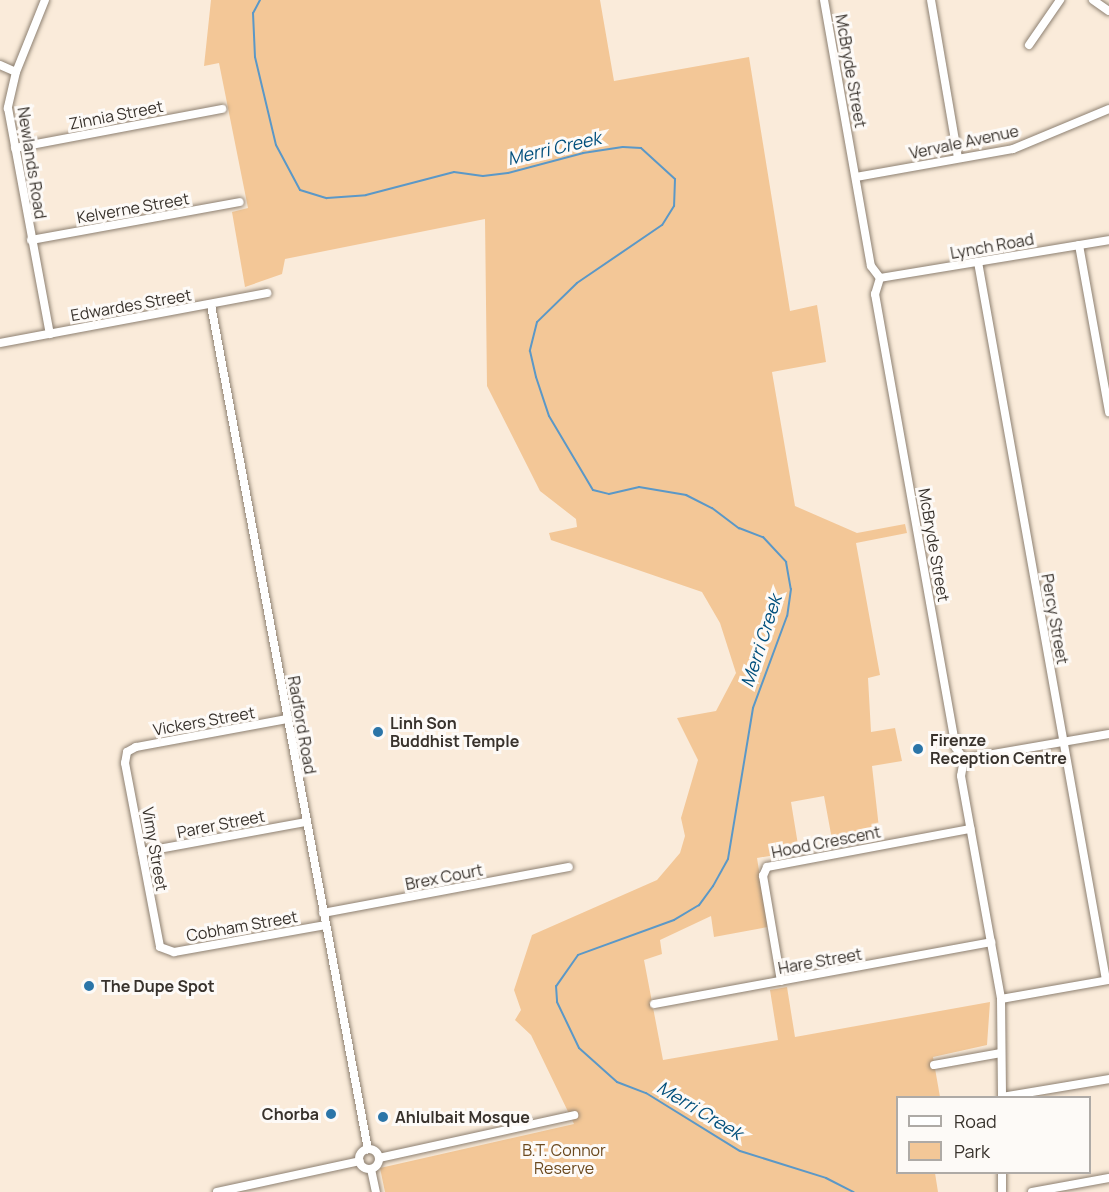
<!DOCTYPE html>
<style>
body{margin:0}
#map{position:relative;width:1109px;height:1192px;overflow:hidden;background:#faebda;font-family:Manrope,sans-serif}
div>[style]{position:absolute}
.green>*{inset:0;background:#f3c797}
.stream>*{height:2px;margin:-1px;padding:0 1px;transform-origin:1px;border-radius:1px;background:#5b98c7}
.roads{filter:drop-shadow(0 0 2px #8d8071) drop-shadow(0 0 2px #8d8071)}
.minor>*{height:8px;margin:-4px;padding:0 4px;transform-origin:4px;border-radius:4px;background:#fff}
.minor>.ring{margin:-4px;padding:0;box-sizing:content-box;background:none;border:8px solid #fff;border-radius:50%}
.dots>*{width:16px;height:16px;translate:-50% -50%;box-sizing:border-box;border:3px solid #fdfaf7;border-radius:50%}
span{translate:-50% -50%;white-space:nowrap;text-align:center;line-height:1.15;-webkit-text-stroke:6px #fdfaf7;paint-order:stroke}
.street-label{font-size:16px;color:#38322c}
.poi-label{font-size:16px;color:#38322c;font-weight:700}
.left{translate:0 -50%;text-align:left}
.right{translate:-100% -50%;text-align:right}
.park-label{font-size:16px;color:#6b491e}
.water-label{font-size:18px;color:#004f7c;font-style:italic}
.legend{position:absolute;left:896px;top:1096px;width:195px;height:78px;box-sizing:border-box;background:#fdfaf7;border:2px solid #aeaaa6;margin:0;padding:8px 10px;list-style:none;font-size:18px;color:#38322c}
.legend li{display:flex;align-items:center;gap:12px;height:30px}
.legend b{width:30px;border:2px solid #aeaaa6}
</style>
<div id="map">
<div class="green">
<div style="clip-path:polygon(211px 0,600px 0,614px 81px,749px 57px,790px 311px,817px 305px,826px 362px,772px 372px,795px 506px,857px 533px,905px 524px,907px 533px,856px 543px,880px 675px,868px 678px,871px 732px,895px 728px,902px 761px,872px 766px,880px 837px,833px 845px,824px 796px,791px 802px,799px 851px,757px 858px,768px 927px,714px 937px,711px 916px,660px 940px,662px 954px,644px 960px,663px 1060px,778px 1040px,770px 990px,787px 987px,795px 1037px,990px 1002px,987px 1045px,933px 1057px,940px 1097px,898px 1098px,898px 1172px,935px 1173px,938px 1192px,385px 1192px,380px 1168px,574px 1124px,531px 1035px,515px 1020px,521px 1010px,514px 990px,532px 935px,657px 880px,680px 853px,685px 836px,681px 818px,698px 760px,677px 718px,716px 711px,736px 673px,720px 623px,702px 592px,551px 540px,549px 533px,577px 527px,576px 519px,540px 491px,487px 386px,485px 219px,285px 259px,282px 274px,245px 287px,232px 212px,248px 208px,219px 63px,204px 66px)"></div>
</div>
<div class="stream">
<div style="left:260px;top:0;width:15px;rotate:118deg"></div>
<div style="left:253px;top:13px;width:44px;rotate:87.4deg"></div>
<div style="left:255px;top:57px;width:90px;rotate:76.6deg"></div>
<div style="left:276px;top:145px;width:51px;rotate:61.9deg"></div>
<div style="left:300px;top:190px;width:28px;rotate:17deg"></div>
<div style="left:327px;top:198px;width:39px;rotate:-4deg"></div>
<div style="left:366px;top:195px;width:91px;rotate:-14.6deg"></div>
<div style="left:454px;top:172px;width:29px;rotate:8deg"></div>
<div style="left:483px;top:176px;width:25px;rotate:-7deg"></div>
<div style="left:508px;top:173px;width:78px;rotate:-14.9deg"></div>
<div style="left:583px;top:153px;width:40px;rotate:-8.5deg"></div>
<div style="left:623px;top:147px;width:18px;rotate:3deg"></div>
<div style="left:641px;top:148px;width:46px;rotate:42.4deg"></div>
<div style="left:675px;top:179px;width:27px;rotate:92deg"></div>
<div style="left:674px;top:206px;width:22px;rotate:122deg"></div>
<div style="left:662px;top:225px;width:103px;rotate:145.7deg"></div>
<div style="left:577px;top:283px;width:56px;rotate:135.7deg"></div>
<div style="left:537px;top:322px;width:30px;rotate:104deg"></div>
<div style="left:530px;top:351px;width:27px;rotate:77deg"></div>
<div style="left:536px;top:377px;width:41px;rotate:71.6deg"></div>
<div style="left:549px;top:416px;width:86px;rotate:59.3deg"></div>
<div style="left:593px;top:490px;width:16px;rotate:14deg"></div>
<div style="left:609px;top:494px;width:31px;rotate:-13deg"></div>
<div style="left:639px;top:487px;width:48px;rotate:9.7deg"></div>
<div style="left:686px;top:495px;width:29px;rotate:27deg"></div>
<div style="left:712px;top:508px;width:34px;rotate:37deg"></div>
<div style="left:739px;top:528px;width:26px;rotate:21deg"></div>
<div style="left:763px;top:537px;width:34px;rotate:47deg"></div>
<div style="left:786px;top:562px;width:27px;rotate:80deg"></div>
<div style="left:791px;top:589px;width:27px;rotate:98deg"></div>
<div style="left:787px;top:616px;width:98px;rotate:110.3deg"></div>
<div style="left:753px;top:708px;width:153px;rotate:99.4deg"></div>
<div style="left:728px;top:859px;width:31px;rotate:119deg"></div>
<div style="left:713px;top:886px;width:24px;rotate:126deg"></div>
<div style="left:699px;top:905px;width:29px;rotate:149deg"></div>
<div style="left:674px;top:920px;width:102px;rotate:160deg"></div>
<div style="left:578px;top:955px;width:38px;rotate:125deg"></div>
<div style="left:556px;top:986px;width:16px;rotate:86deg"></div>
<div style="left:557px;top:1002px;width:51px;rotate:64.4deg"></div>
<div style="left:579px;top:1048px;width:51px;rotate:41.8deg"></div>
<div style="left:617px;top:1082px;width:31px;rotate:21deg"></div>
<div style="left:646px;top:1093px;width:110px;rotate:31.7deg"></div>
<div style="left:740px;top:1151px;width:90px;rotate:17.4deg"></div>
<div style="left:826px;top:1178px;width:31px;rotate:27deg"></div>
</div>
<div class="roads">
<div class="minor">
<div style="left:45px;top:0;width:78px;rotate:111.9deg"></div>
<div style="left:16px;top:72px;width:37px;rotate:103deg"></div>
<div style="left:8px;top:108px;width:230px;rotate:79.5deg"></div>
<div style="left:824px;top:0;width:270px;rotate:80deg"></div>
<div style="left:871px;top:266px;width:15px;rotate:53deg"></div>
<div style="left:880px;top:278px;width:17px;rotate:107deg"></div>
<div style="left:875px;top:294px;width:461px;rotate:79.9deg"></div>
<div style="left:956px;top:748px;width:14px;rotate:54deg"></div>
<div style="left:964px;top:759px;width:17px;rotate:100deg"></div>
<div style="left:961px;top:776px;width:227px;rotate:79.8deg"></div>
<div style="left:1001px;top:999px;width:99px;rotate:89.4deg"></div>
<div style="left:931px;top:0;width:160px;rotate:80.3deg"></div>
<div style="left:1093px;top:0;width:19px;rotate:35deg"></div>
<div style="left:1029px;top:45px;width:55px;rotate:-55.4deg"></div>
<div style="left:0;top:65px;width:17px;rotate:24deg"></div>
<div style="left:15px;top:148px;width:211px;rotate:-10.7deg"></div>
<div style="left:856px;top:177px;width:159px;rotate:-10.1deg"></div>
<div style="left:1013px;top:149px;width:104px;rotate:-22.6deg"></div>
<div style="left:31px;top:240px;width:212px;rotate:-10.3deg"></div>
<div style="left:1079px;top:245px;width:170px;rotate:79.8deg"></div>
<div style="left:978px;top:262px;width:729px;rotate:79.89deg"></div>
<div style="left:880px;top:278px;width:232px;rotate:-9.4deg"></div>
<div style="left:211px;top:305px;width:859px;rotate:79.47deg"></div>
<div style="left:0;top:343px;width:272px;rotate:-10.6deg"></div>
<div style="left:287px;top:719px;width:154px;rotate:169.5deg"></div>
<div style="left:136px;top:747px;width:10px;rotate:151deg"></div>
<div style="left:127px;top:752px;width:11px;rotate:100deg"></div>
<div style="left:125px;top:763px;width:187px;rotate:79.2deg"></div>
<div style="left:160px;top:947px;width:15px;rotate:20deg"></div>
<div style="left:174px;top:952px;width:153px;rotate:-10.1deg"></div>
<div style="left:964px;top:759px;width:147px;rotate:-9.8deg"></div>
<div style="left:142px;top:852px;width:166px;rotate:-10.4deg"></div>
<div style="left:323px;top:913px;width:250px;rotate:-10.6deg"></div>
<div style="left:781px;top:981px;width:107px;rotate:-99.7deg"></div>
<div style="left:763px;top:876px;width:10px;rotate:-66deg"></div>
<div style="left:767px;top:867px;width:207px;rotate:-10.6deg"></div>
<div style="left:1001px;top:999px;width:110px;rotate:-10deg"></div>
<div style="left:654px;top:1004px;width:343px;rotate:-10.4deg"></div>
<div style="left:934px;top:1065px;width:68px;rotate:-10.2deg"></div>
<div style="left:1002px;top:1097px;width:109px;rotate:-9.5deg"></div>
<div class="ring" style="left:359px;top:1149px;width:12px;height:12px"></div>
<div style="left:379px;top:1158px;width:200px;rotate:-12.4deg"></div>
<div style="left:371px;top:1169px;width:24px;rotate:78deg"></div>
<div style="left:1002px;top:1172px;width:20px;rotate:90deg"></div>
<div style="left:217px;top:1192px;width:146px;rotate:-12.2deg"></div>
<div style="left:1032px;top:1192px;width:78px;rotate:-10.3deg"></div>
</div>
</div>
<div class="dots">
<div style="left:378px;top:732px;background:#2b75a8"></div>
<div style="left:918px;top:749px;background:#2b75a8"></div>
<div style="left:89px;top:986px;background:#2b75a8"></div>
<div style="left:331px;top:1114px;background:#2b75a8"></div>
<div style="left:383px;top:1117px;background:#2b75a8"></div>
</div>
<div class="street-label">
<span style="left:851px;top:71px;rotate:80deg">McBryde Street</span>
<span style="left:116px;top:115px;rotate:-11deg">Zinnia Street</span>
<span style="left:964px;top:142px;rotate:-12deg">Vervale Avenue</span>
<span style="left:32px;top:163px;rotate:81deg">Newlands Road</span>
<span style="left:133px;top:208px;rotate:-10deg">Kelverne Street</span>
<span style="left:992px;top:246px;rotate:-10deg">Lynch Road</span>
<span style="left:131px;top:305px;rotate:-10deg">Edwardes Street</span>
<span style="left:934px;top:545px;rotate:80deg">McBryde Street</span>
<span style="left:1055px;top:619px;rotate:80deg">Percy Street</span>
<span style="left:204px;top:721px;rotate:-10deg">Vickers Street</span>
<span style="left:302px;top:725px;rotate:80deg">Radford Road</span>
<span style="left:221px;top:824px;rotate:-11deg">Parer Street</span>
<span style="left:826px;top:842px;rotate:-11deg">Hood Crescent</span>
<span style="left:155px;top:849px;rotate:80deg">Vimy Street</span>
<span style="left:444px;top:877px;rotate:-11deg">Brex Court</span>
<span style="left:242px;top:926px;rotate:-10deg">Cobham Street</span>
<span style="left:820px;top:961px;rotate:-10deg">Hare Street</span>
</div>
<div class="poi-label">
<span class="left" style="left:390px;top:732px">Linh Son<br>Buddhist Temple</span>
<span class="left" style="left:930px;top:749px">Firenze<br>Reception Centre</span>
<span class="left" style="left:101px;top:986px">The Dupe Spot</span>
<span class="right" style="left:319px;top:1114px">Chorba</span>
<span class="left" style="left:395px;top:1117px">Ahlulbait Mosque</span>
</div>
<div class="park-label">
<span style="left:564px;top:1159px">B.T. Connor<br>Reserve</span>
</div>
<div class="water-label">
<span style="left:554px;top:148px;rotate:-13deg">Merri Creek</span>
<span style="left:761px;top:641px;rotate:-72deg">Merri Creek</span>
<span style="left:700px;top:1110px;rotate:31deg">Merri Creek</span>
</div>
<ul class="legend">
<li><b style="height:8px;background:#fff"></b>Road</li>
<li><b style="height:16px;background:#f3c797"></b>Park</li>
</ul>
</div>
